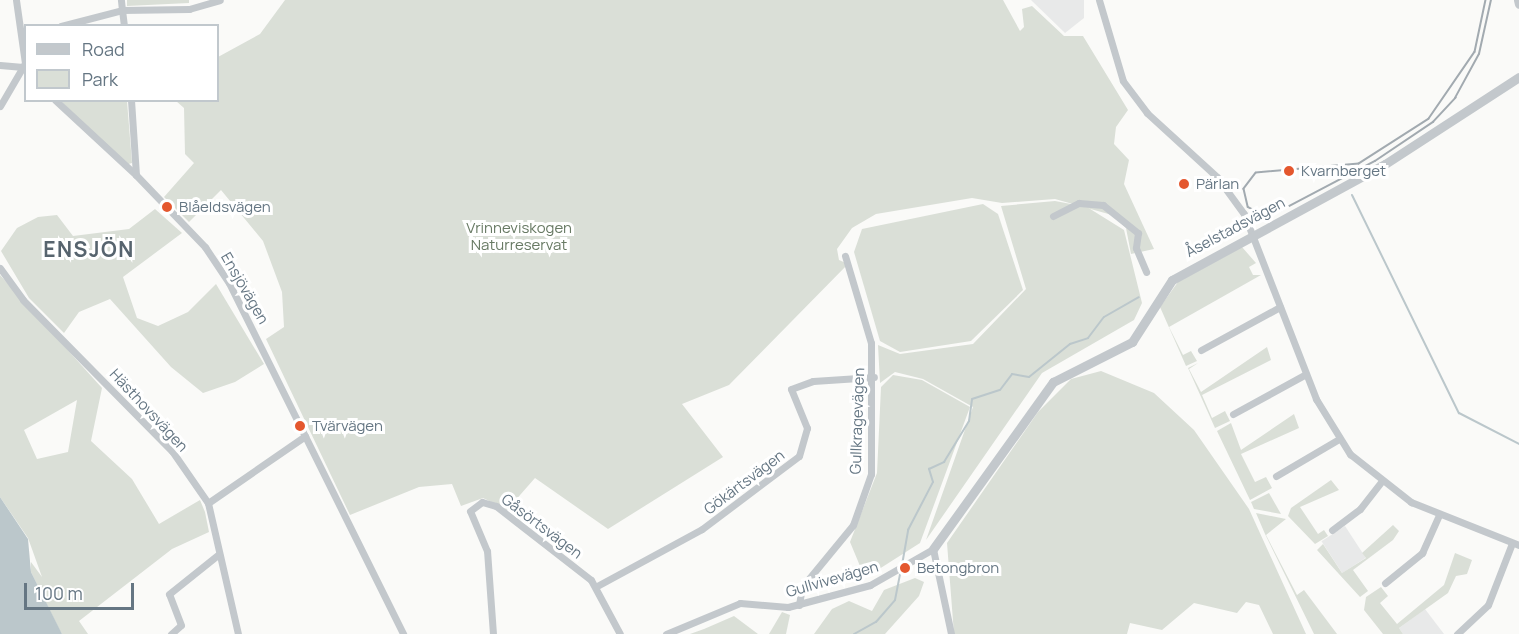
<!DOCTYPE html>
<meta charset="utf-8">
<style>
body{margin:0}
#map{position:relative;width:1519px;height:634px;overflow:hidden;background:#fafaf8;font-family:Manrope,sans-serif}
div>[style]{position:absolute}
.built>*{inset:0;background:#e8e9e9;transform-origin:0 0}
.green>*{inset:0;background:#dadfd7}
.water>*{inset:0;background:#bbc7cb}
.stream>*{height:2px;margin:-1px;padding:0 1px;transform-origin:1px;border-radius:1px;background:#bbc7cb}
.minor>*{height:7px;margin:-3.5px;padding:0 3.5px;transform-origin:3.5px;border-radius:3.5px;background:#c3c8cc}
.tertiary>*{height:9px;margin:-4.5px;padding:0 4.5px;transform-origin:4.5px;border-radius:4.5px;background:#c3c8cc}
.tram>*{height:1.5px;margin:-0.75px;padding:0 0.75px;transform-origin:0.75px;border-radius:0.75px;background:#a2aab0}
.dots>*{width:16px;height:16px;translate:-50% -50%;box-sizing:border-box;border:3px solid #fff;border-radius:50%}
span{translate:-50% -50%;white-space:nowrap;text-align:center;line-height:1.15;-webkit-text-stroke:6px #fff;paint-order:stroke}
.poi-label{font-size:15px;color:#657683}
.left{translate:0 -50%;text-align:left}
.park-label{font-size:15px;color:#687a64}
.street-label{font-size:15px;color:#657683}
.district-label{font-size:21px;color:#57646e;font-weight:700;letter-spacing:1.5px}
.legend{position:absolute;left:24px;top:24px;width:195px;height:78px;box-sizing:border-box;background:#fff;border:2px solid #c1c8cd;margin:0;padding:8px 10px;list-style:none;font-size:18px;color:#657683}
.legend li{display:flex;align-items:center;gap:12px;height:30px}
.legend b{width:30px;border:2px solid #c1c8cd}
.scale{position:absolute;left:24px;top:583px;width:110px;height:27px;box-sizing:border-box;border:3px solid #657683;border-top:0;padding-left:8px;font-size:18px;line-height:21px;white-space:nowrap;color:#657683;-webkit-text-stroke:4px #fff;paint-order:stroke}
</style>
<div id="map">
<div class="built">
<div style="clip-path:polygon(1031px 0,1084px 0,1084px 18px,1065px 33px)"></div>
<div style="left:1345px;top:526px;width:38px;height:28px;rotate:57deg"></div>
<div style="clip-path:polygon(1425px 609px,1444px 634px,1403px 634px,1399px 628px)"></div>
</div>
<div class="green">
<div style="clip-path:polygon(127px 0,189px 0,189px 3px,127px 6px)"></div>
<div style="clip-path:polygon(285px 0,1003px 0,1020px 31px,1024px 27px,1022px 9px,1032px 6px,1064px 36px,1083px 36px,1128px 110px,1116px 127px,1114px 144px,1129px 160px,1124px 184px,1154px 249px,1131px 254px,1126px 228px,1112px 215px,1055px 199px,1002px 203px,972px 198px,876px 214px,852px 228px,837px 249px,839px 260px,848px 264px,729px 385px,682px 404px,723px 457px,608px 529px,535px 478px,507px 510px,483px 498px,461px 506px,452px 484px,419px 487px,350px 515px,266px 339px,284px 327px,282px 292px,263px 241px,221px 190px,189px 222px,164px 197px,194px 163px,185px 154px,184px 108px,176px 101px,218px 100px,218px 57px,260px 34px)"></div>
<div style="clip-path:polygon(61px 101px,127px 101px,132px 163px,125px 165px)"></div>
<div style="clip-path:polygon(1055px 201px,1087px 207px,1124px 230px,1142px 303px,1134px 320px,1042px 373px,926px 540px,973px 407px,923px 379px,895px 372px,880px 383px,878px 345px,900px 354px,973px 344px,1026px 289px,1001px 206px)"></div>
<div style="clip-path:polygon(983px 204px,998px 214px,1023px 290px,971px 341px,900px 352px,880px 341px,854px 252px,862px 229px)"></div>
<div style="clip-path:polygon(155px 209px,182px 233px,123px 277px,137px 318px,158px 326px,188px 312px,216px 284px,264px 364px,235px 382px,203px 393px,171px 367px,110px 299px,79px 312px,64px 333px,29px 298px,1px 251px,17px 228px,38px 217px,57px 215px,73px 236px,129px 229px)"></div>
<div style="clip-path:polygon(1242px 247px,1256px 263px,1249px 267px,1253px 275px,1261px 275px,1169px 327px,1183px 355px,1191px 351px,1197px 361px,1186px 366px,1160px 307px,1178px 282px)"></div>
<div style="clip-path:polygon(evenodd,0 275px,102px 388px,91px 441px,132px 479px,159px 524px,200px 500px,205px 512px,209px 532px,172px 549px,79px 621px,88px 634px,62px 634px,59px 629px,31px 572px,31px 562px,42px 577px,28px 538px,0 497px,0 275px,77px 400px,68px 452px,37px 459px,24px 430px,77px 400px)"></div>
<div style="clip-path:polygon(1267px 347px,1271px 360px,1202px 395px,1212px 418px,1225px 411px,1230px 421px,1215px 428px,1188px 368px,1198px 363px,1189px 369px,1201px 392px)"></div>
<div style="clip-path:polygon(1101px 371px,1154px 393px,1194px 430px,1249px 509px,1306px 634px,1273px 634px,1259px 605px,1246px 602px,1237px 613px,1194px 603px,1162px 630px,1130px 623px,1127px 634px,954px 634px,947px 543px,1038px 412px,1071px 379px)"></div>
<div style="clip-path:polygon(893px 375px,922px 380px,970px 407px,920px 543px,865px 578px,850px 542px,877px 473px,881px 387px)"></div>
<div style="clip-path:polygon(1294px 414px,1299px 428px,1241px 454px,1255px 482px,1266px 477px,1272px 488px,1250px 500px,1217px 431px,1231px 423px,1241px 450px)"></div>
<div style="clip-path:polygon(1331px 480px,1339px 490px,1300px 507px,1318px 534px,1324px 530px,1328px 536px,1315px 544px,1288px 516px,1291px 508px)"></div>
<div style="clip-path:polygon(1269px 493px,1281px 514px,1254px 509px,1251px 502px)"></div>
<div style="clip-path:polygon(1256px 513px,1286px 519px,1266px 535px,1297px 595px,1304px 590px,1337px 634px,1314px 634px,1265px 534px)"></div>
<div style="clip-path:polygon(1393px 525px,1399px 531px,1393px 540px,1353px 570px,1368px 591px,1360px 597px,1317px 550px,1323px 544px,1342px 573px,1366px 558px,1362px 553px)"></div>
<div style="clip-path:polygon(1455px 553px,1472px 560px,1467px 574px,1456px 576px,1448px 593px,1399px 628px,1403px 634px,1383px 634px,1364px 610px,1366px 597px,1381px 587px,1388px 596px,1380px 603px,1397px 624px,1444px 585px)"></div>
<div style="clip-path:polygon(915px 578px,924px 582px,919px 596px,885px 634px,814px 634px,832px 609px,849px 601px,872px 611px,884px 590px)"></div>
<div style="clip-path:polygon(782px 612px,790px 615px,786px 634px,769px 634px)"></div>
<div style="clip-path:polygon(734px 616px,758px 634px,690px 634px,704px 629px)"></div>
</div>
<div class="water">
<div style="clip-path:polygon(0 497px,28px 539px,31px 572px,62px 634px,0 634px)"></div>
</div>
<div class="stream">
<div style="left:1352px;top:195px;width:243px;rotate:63.9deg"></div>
<div style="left:1459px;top:413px;width:68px;rotate:27.3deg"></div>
<div style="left:902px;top:565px;width:36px;rotate:-80deg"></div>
<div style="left:908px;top:530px;width:54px;rotate:-62.5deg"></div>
<div style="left:933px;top:482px;width:14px;rotate:-107deg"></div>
<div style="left:929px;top:469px;width:17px;rotate:-25deg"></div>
<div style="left:944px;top:462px;width:48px;rotate:-58.6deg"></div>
<div style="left:969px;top:421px;width:22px;rotate:-82deg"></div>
<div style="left:972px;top:399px;width:29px;rotate:-18deg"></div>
<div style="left:1000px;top:390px;width:20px;rotate:-53deg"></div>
<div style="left:1012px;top:374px;width:17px;rotate:10deg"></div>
<div style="left:1029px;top:377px;width:53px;rotate:-38.8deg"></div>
<div style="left:1070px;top:344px;width:19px;rotate:-18deg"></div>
<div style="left:1088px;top:338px;width:26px;rotate:-53deg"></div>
<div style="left:1104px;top:317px;width:40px;rotate:-29.7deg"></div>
<div style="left:854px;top:634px;width:25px;rotate:-29deg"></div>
<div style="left:876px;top:622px;width:29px;rotate:-49deg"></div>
<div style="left:895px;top:600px;width:31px;rotate:-79deg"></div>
</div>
<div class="minor">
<div style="left:16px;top:0;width:71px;rotate:81.9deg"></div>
<div style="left:1099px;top:0;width:84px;rotate:73.5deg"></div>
<div style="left:1123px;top:81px;width:40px;rotate:53deg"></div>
<div style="left:1147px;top:113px;width:95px;rotate:42.4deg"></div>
<div style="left:1217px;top:177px;width:46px;rotate:53.9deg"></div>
<div style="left:1244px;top:214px;width:199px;rotate:68.7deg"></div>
<div style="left:1316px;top:399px;width:65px;rotate:58.3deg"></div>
<div style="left:1350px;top:454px;width:78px;rotate:38.2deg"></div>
<div style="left:1411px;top:502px;width:116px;rotate:21.7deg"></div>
<div style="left:61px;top:26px;width:63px;rotate:-14.7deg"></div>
<div style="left:122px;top:10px;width:10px;rotate:-96deg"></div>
<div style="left:124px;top:26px;width:16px;rotate:-97deg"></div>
<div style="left:122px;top:10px;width:67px;rotate:-0.9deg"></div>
<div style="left:189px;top:9px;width:32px;rotate:-16deg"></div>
<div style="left:0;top:65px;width:23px;rotate:5deg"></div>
<div style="left:55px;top:100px;width:110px;rotate:42.8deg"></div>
<div style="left:131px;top:100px;width:75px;rotate:86.2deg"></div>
<div style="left:136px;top:175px;width:100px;rotate:46.2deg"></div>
<div style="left:205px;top:247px;width:43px;rotate:56.3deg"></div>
<div style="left:229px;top:283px;width:392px;rotate:63.6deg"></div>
<div style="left:0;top:106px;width:48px;rotate:-59.7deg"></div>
<div style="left:1053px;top:216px;width:29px;rotate:-27deg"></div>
<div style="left:1079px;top:203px;width:24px;rotate:5deg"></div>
<div style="left:1103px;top:205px;width:45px;rotate:38.7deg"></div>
<div style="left:1138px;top:233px;width:15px;rotate:98deg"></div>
<div style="left:1136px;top:248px;width:26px;rotate:67deg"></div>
<div style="left:0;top:268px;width:39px;rotate:54deg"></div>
<div style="left:23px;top:300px;width:212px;rotate:45.4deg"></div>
<div style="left:172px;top:451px;width:63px;rotate:55.3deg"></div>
<div style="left:208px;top:503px;width:134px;rotate:77.1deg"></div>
<div style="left:1201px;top:350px;width:90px;rotate:-28.6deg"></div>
<div style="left:1233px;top:414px;width:83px;rotate:-28.7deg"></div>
<div style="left:1276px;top:476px;width:73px;rotate:-30.4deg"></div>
<div style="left:208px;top:503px;width:118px;rotate:-34.6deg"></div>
<div style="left:1332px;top:530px;width:35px;rotate:-37deg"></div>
<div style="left:1360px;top:509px;width:34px;rotate:-52deg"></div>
<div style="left:1385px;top:583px;width:48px;rotate:-39deg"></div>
<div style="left:1422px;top:553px;width:42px;rotate:-65.9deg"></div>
<div style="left:597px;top:586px;width:119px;rotate:-28.5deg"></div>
<div style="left:702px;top:529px;width:121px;rotate:-37deg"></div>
<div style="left:799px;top:456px;width:29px;rotate:-74deg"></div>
<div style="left:807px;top:428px;width:42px;rotate:-112.3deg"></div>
<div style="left:791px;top:389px;width:23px;rotate:-20deg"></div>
<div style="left:813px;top:381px;width:61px;rotate:-3.8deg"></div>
<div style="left:799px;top:605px;width:18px;rotate:-81deg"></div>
<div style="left:802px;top:587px;width:80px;rotate:-50.6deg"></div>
<div style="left:853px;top:525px;width:54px;rotate:-70.6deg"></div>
<div style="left:871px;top:474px;width:131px;rotate:-90deg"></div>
<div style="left:871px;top:343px;width:91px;rotate:-106.6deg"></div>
<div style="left:171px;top:634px;width:13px;rotate:-42deg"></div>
<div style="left:181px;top:625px;width:33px;rotate:-111deg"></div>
<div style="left:169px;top:594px;width:64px;rotate:-38.7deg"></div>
<div style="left:493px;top:634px;width:83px;rotate:-94.1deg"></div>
<div style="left:487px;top:551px;width:43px;rotate:-113deg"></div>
<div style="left:470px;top:511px;width:15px;rotate:-37deg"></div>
<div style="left:482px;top:502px;width:15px;rotate:16deg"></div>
<div style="left:496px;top:506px;width:120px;rotate:37.9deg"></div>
<div style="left:591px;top:580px;width:61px;rotate:61.8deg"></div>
<div style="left:666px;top:634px;width:80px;rotate:-22.7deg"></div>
<div style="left:740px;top:603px;width:48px;rotate:4.8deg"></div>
<div style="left:788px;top:607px;width:85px;rotate:-15deg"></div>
<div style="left:870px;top:585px;width:73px;rotate:-29.7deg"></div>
<div style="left:933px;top:549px;width:87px;rotate:78deg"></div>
<div style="left:1457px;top:634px;width:42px;rotate:-43.1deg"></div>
<div style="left:1488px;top:605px;width:66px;rotate:-68.8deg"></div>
</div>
<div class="tertiary">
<div style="left:1518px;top:0;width:4px;rotate:76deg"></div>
<div style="left:933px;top:549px;width:206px;rotate:-54.3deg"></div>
<div style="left:1053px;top:382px;width:89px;rotate:-26.9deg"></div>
<div style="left:1132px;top:342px;width:74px;rotate:-57.2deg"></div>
<div style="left:1172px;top:280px;width:243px;rotate:-28.6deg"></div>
<div style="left:1385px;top:164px;width:160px;rotate:-33deg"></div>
</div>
<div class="tram">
<div style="left:1486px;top:0;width:53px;rotate:101.9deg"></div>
<div style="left:1475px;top:52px;width:81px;rotate:124.5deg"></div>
<div style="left:1429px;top:119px;width:83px;rotate:147.3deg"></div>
<div style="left:1359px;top:164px;width:103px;rotate:175deg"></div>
<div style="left:1256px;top:173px;width:20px;rotate:127deg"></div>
<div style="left:1244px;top:189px;width:18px;rotate:77deg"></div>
<div style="left:1248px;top:207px;width:17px;rotate:28deg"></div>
<div style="left:1263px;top:215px;width:17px;rotate:-13deg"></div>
<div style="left:1280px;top:211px;width:107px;rotate:-27.8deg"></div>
<div style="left:1375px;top:161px;width:70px;rotate:-33.9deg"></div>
<div style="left:1433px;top:122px;width:33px;rotate:-47deg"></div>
<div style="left:1455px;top:98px;width:50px;rotate:-61.4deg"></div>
<div style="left:1479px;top:54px;width:55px;rotate:-77.5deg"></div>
</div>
<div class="dots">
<div style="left:1289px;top:171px;background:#e4572e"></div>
<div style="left:1184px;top:184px;background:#e4572e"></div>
<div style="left:167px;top:207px;background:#e4572e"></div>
<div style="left:300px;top:426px;background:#e4572e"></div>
<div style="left:905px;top:568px;background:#e4572e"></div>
</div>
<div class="poi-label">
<span class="left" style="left:1301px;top:171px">Kvarnberget</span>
<span class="left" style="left:1196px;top:184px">Pärlan</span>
<span class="left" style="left:179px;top:207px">Blåeldsvägen</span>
<span class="left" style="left:312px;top:426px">Tvärvägen</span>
<span class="left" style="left:917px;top:568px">Betongbron</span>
</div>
<div class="park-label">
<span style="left:519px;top:236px">Vrinneviskogen<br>Naturreservat</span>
</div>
<div class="street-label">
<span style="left:1235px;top:227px;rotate:-28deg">Åselstadsvägen</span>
<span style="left:245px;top:288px;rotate:60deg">Ensjövägen</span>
<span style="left:149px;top:410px;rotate:47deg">Hästhovsvägen</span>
<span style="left:857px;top:421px;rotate:-88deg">Gullkragevägen</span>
<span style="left:744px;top:482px;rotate:-37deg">Gökärtsvägen</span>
<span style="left:542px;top:526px;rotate:37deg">Gåsörtsvägen</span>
<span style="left:832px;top:579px;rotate:-16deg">Gullvivevägen</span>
</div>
<div class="district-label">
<span style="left:89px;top:249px">ENSJÖN</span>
</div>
<ul class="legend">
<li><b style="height:8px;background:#c3c8cc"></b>Road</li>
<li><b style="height:16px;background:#dadfd7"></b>Park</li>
</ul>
<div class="scale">100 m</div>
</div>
